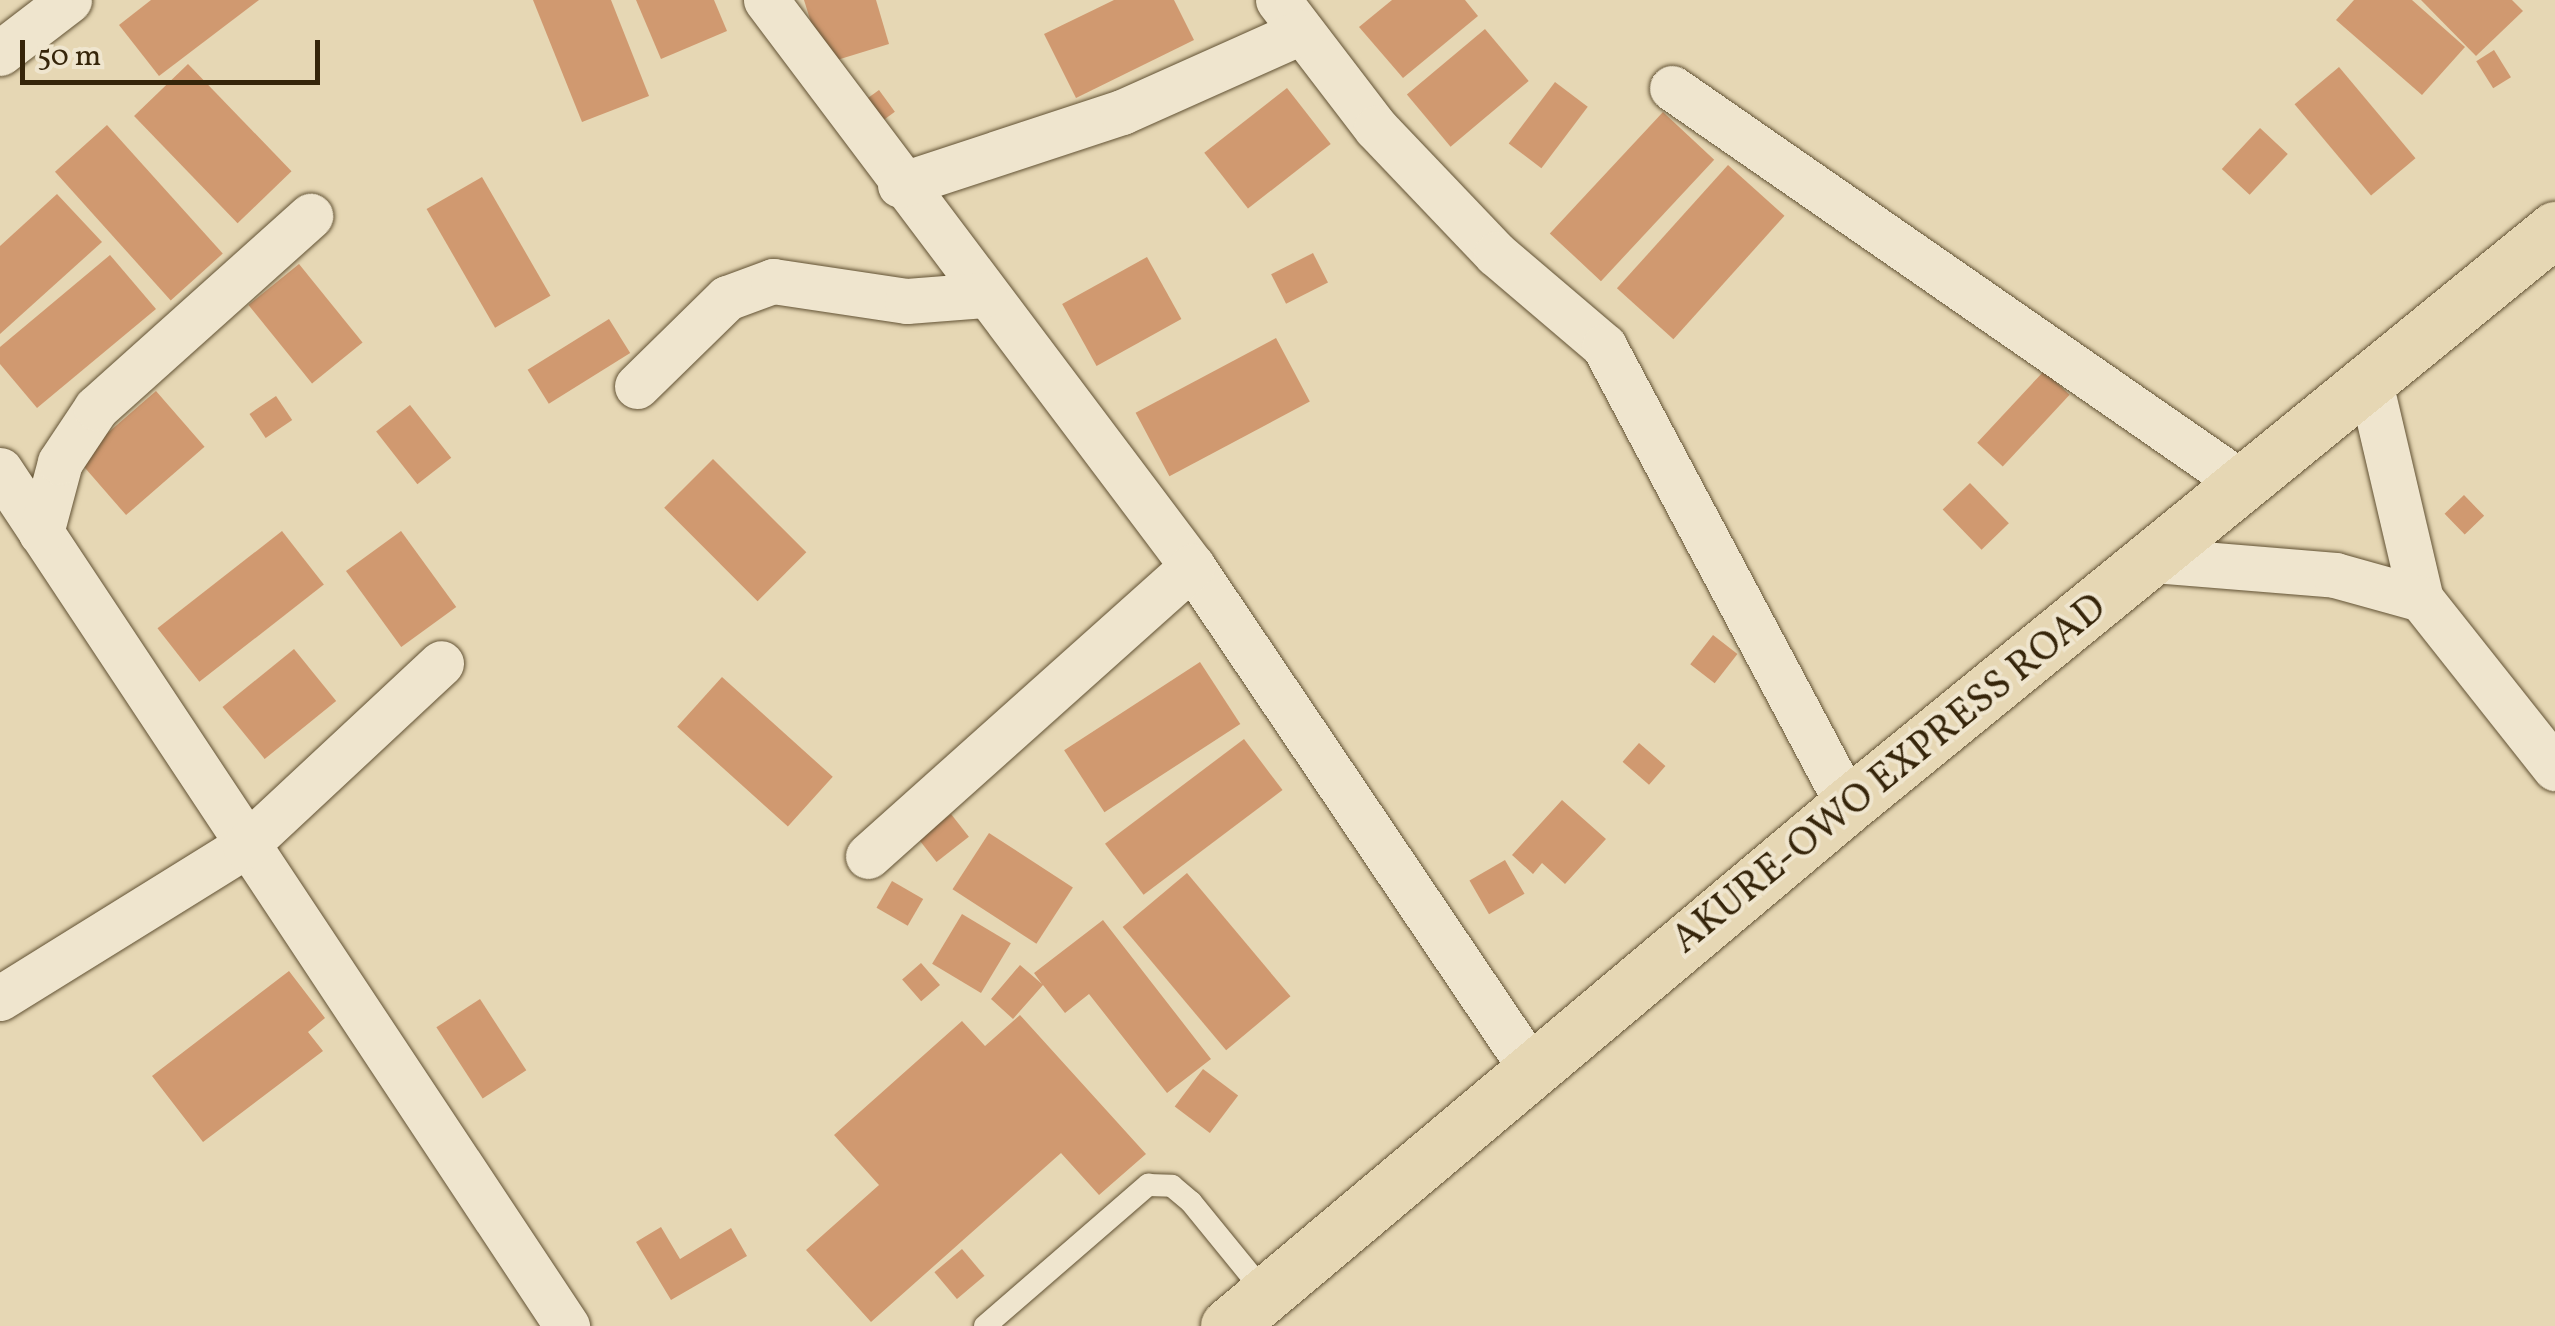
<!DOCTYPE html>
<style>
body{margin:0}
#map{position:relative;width:2555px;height:1326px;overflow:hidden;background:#e6d7b4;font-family:Vollkorn,serif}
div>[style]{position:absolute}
.building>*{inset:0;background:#d09970;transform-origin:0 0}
.roads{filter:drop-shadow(0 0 2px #625234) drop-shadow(0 0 2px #625234)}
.lane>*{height:22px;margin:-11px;padding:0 11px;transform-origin:11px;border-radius:11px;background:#efe5ce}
.street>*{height:45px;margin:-22.5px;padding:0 22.5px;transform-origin:22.5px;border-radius:22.5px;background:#efe5ce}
.highway>*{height:55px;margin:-27.5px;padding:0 27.5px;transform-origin:27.5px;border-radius:27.5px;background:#e6d7b4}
span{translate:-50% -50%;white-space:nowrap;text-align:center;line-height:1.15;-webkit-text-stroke:8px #efe5ce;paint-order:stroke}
.street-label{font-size:40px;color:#36250a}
.scale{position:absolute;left:20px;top:40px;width:300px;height:45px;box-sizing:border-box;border:5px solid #36250a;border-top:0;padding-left:12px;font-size:30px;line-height:35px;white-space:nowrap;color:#36250a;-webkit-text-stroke:8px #efe5ce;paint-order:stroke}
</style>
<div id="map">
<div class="building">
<div style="clip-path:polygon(151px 0,259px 0,159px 76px,119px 25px)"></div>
<div style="clip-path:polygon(533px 0,611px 0,649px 96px,582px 122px)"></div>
<div style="clip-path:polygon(636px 0,714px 0,727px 31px,661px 59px)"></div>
<div style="clip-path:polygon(804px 0,876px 0,889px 44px,824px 64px)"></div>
<div style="clip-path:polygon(1114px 0,1174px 0,1194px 40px,1076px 98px,1044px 34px)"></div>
<div style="clip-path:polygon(1392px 0,1465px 0,1478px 16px,1403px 78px,1359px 27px)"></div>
<div style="clip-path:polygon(2354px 0,2412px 0,2465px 47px,2422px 95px,2336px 20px)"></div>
<div style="clip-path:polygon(2421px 0,2512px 0,2523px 11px,2476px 56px)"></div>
<div style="left:1485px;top:29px;width:68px;height:102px;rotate:50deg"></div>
<div style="left:2494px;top:50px;width:32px;height:21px;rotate:58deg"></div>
<div style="left:188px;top:64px;width:149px;height:75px;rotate:46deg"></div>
<div style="left:2339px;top:67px;width:119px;height:58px;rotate:50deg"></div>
<div style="left:1555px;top:82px;width:41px;height:77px;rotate:37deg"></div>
<div style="left:1287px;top:88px;width:71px;height:105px;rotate:52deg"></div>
<div style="left:879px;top:90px;width:27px;height:35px;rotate:54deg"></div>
<div style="left:1663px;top:112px;width:70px;height:166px;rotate:43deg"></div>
<div style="left:107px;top:125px;width:173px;height:70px;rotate:48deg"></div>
<div style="left:2260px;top:128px;width:38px;height:56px;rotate:43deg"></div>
<div style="left:1728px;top:165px;width:76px;height:166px;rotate:42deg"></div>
<div style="left:482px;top:177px;width:137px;height:64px;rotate:60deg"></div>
<div style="clip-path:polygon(57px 194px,102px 242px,0 334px,0 246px)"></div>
<div style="left:1313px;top:253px;width:33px;height:47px;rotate:63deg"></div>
<div style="clip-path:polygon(110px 255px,156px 309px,37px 408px,0 364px,0 347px)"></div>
<div style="left:1147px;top:257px;width:71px;height:97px;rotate:61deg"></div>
<div style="left:299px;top:264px;width:101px;height:65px;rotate:51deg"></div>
<div style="left:609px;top:319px;width:40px;height:96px;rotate:58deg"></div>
<div style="left:1276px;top:338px;width:72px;height:159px;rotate:62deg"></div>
<div style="left:2044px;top:371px;width:35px;height:98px;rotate:43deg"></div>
<div style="left:156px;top:391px;width:74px;height:104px;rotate:49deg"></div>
<div style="left:276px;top:396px;width:29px;height:32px;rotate:56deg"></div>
<div style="left:410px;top:405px;width:67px;height:43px;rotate:52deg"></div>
<div style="left:713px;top:459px;width:132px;height:69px;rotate:45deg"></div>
<div style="left:1970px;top:483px;width:56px;height:38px;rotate:46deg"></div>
<div style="left:2464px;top:495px;width:29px;height:27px;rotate:46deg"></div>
<div style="left:282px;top:531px;width:68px;height:158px;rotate:52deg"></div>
<div style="left:401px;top:531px;width:94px;height:68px;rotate:54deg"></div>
<div style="left:1713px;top:635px;width:31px;height:37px;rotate:38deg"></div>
<div style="left:294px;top:649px;width:67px;height:92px;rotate:51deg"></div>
<div style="left:1200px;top:662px;width:74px;height:162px;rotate:57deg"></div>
<div style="left:722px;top:677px;width:149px;height:67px;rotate:42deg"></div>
<div style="left:1244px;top:739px;width:64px;height:174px;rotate:53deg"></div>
<div style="left:1639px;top:743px;width:35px;height:25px;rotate:41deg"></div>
<div style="clip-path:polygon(1562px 800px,1606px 839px,1565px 884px,1542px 863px,1533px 874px,1512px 855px)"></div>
<div style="left:951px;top:814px;width:29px;height:41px;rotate:52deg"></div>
<div style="left:989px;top:833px;width:100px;height:67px;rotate:33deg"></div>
<div style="left:1505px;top:860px;width:39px;height:41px;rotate:60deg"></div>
<div style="left:1187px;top:873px;width:161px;height:84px;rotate:50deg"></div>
<div style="left:892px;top:881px;width:36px;height:31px;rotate:30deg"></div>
<div style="left:962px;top:914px;width:57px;height:58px;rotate:31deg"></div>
<div style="clip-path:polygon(1103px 920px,1211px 1059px,1167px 1093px,1089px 994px,1065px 1013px,1043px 985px,1013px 1019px,991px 999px,1020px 965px,1042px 984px,1034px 973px)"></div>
<div style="left:921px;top:963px;width:29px;height:25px;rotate:49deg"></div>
<div style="clip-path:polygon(289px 971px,325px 1018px,308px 1032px,323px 1051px,203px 1142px,152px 1076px)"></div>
<div style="left:480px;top:999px;width:85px;height:52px;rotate:57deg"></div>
<div style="clip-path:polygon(1020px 1015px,1146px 1154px,1099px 1195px,1061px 1153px,871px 1322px,806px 1250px,879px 1185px,834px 1135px,962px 1021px,985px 1046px)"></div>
<div style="left:1203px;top:1069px;width:44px;height:47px;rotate:37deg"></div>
<div style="clip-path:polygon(661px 1227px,680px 1259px,731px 1228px,747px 1256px,671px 1300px,636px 1242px)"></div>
<div style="left:962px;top:1249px;width:35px;height:36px;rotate:50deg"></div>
</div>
<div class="roads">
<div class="lane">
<div style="left:985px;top:1326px;width:216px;rotate:-40.9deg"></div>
<div style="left:1148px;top:1185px;width:24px;rotate:2deg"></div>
<div style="left:1172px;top:1186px;width:25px;rotate:40deg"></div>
<div style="left:1191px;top:1202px;width:119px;rotate:50.8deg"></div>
</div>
<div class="street">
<div style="left:766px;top:0;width:708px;rotate:53.03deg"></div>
<div style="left:1192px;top:566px;width:608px;rotate:56deg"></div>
<div style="left:1278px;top:0;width:161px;rotate:52.6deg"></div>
<div style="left:1376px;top:128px;width:174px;rotate:46.4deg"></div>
<div style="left:1496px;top:254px;width:142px;rotate:40.4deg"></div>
<div style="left:1604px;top:346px;width:520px;rotate:62.01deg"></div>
<div style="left:0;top:53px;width:87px;rotate:-37.5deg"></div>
<div style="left:1672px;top:88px;width:697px;rotate:34.72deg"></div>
<div style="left:900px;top:185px;width:234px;rotate:-18.2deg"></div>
<div style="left:1122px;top:112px;width:196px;rotate:-24.1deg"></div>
<div style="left:2370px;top:382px;width:223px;rotate:76.8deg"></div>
<div style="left:2421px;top:599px;width:216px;rotate:51.6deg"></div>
<div style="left:637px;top:386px;width:126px;rotate:-44.4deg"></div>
<div style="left:727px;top:298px;width:49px;rotate:-20.3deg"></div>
<div style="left:773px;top:281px;width:135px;rotate:8.5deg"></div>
<div style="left:907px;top:301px;width:77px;rotate:-4.5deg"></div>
<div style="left:0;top:470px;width:1027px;rotate:56.48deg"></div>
<div style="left:41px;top:533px;width:73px;rotate:-75deg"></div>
<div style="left:60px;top:462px;width:65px;rotate:-56.3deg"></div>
<div style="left:96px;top:408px;width:288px;rotate:-41.9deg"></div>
<div style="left:2154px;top:560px;width:182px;rotate:4.7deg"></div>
<div style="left:2335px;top:575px;width:89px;rotate:15.6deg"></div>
<div style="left:868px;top:856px;width:435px;rotate:-41.8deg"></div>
<div style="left:0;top:998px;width:288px;rotate:-31.8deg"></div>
<div style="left:245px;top:846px;width:268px;rotate:-43deg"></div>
</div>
<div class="highway">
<div style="left:1228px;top:1326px;width:810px;rotate:-40.04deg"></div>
<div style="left:1848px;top:805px;width:912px;rotate:-39.17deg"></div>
</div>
</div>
<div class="street-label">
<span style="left:1890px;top:775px;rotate:-39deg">AKURE-OWO EXPRESS ROAD</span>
</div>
<div class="scale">50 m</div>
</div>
